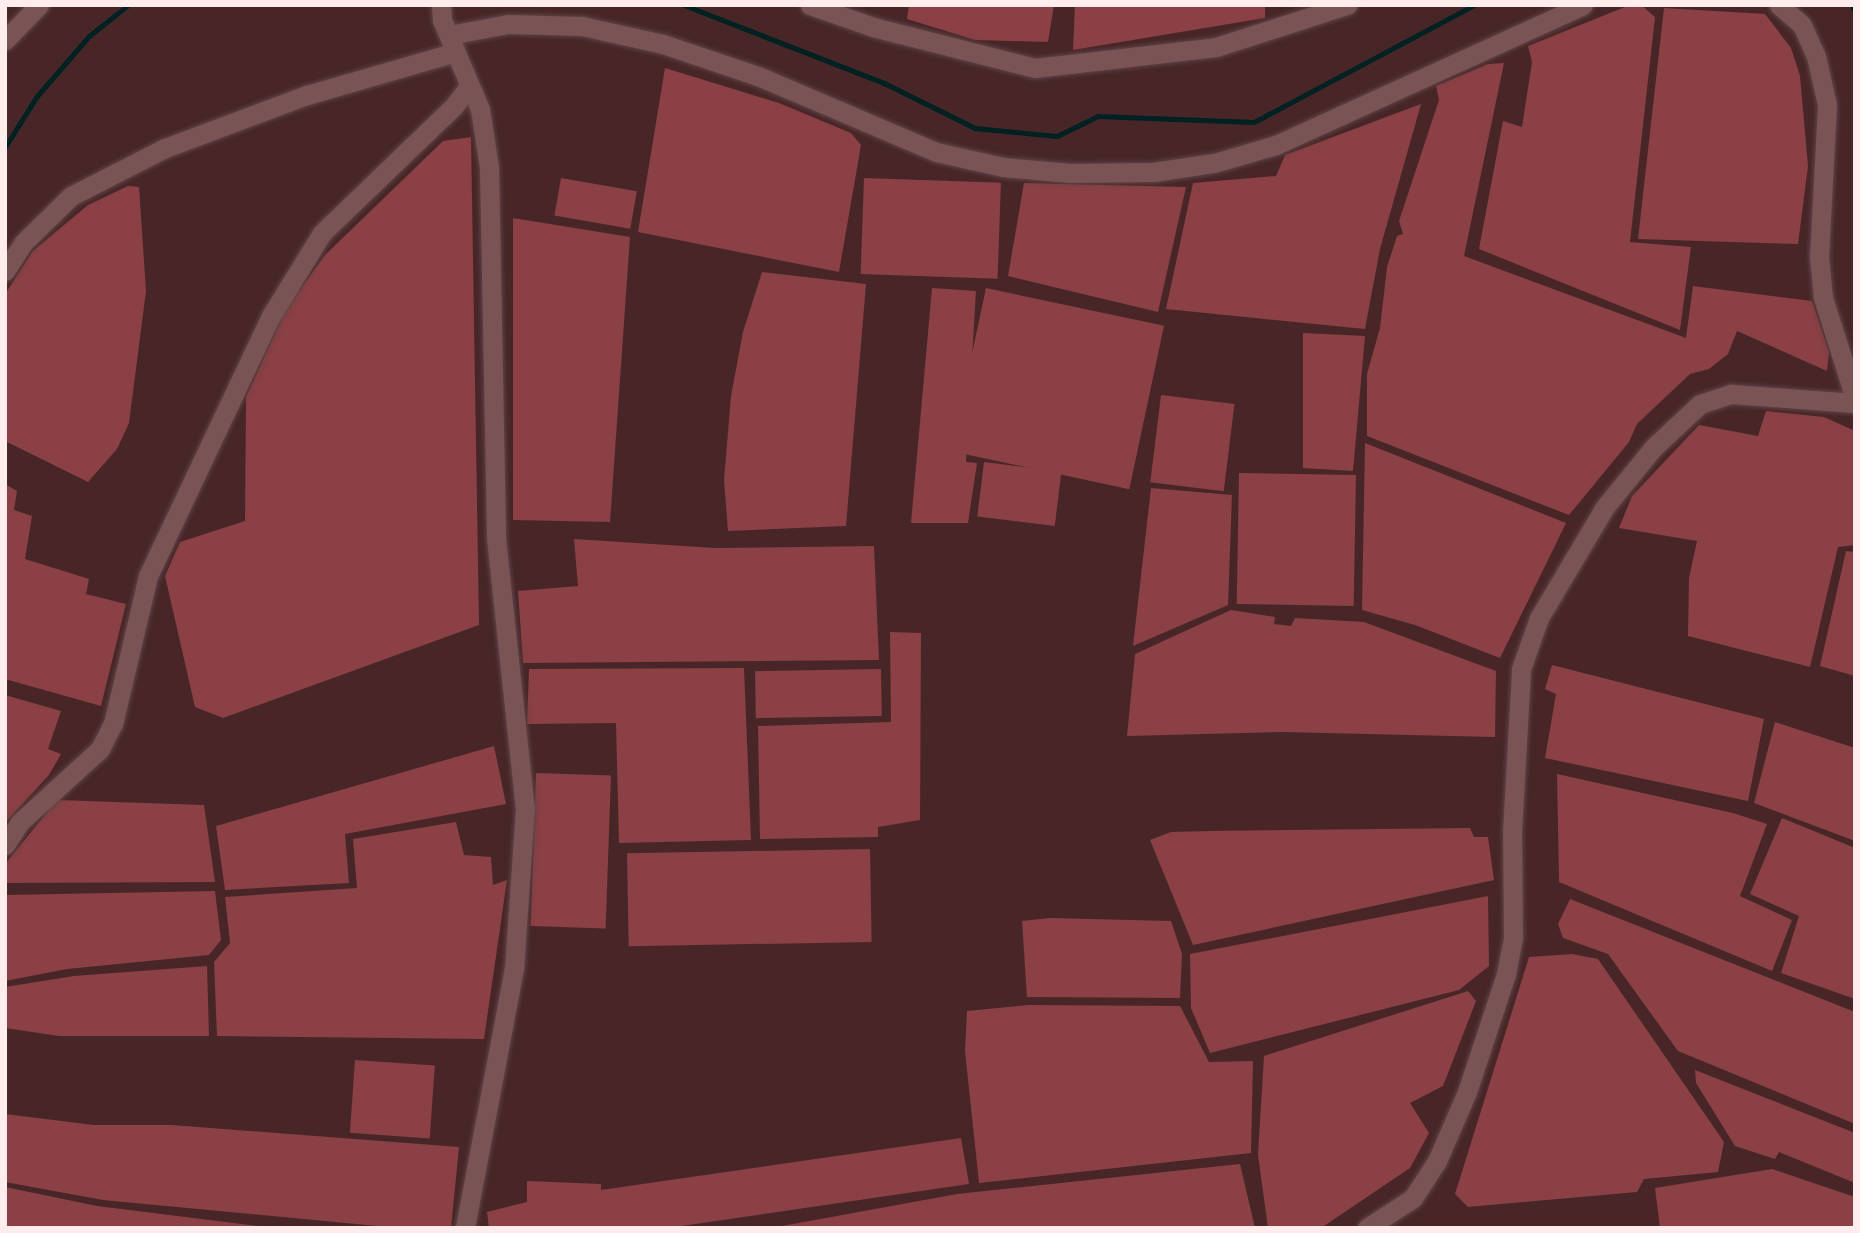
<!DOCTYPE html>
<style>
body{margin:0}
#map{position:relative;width:1860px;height:1233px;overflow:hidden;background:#482628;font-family:Arial,sans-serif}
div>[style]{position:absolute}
.stream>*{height:5px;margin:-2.5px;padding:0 2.5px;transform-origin:2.5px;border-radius:2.5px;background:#002122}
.building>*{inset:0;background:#8a4045;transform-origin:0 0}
.roads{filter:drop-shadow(0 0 2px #5f4346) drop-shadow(0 0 2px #5f4346)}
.minor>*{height:19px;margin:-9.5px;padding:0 9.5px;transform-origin:9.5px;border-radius:9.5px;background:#7a5455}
span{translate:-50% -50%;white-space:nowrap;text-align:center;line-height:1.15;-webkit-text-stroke:5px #241515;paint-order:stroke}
.frame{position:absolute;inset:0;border:7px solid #ffecec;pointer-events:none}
</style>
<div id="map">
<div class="stream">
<div style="left:684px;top:5px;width:215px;rotate:21.3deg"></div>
<div style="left:884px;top:83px;width:102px;rotate:26.3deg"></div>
<div style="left:975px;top:128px;width:82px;rotate:5.6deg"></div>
<div style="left:1057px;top:136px;width:46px;rotate:-26deg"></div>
<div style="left:1098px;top:116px;width:156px;rotate:2.2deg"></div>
<div style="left:1254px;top:122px;width:249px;rotate:-28deg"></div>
<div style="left:1852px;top:5px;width:8px;rotate:67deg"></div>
<div style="left:5px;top:147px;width:60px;rotate:-57.9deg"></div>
<div style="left:37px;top:96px;width:79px;rotate:-49.1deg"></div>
<div style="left:89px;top:36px;width:50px;rotate:-38.5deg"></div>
</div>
<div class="building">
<div style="clip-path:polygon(909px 5px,1054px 5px,1048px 42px,975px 40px,907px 19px)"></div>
<div style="clip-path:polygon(1075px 5px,1265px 5px,1265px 18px,1073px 50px)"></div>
<div style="clip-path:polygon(1630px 5px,1641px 5px,1655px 17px,1630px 242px,1691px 247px,1680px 330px,1479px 249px,1503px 121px,1522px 127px,1532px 62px,1528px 46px)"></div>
<div style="clip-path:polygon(1664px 8px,1765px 14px,1791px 48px,1800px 76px,1808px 166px,1798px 244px,1638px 239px)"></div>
<div style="clip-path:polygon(1504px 63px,1464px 256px,1686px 338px,1693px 286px,1812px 301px,1829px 352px,1827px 371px,1737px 331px,1728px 354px,1709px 369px,1690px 374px,1637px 424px,1629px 442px,1569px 515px,1367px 436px,1367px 374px,1380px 328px,1387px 267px,1397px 236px,1403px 234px,1399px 221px,1439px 100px,1436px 86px,1488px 64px)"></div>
<div style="clip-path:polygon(665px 68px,779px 103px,851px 133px,861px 145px,839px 272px,638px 232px)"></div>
<div style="clip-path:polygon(1421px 104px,1380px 249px,1365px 329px,1166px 309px,1193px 183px,1276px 176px,1285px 155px)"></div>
<div style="clip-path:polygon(471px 137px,479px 625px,223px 718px,195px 707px,165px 576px,180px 542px,245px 521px,246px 397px,286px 309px,325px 255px,443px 141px)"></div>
<div style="left:561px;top:178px;width:77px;height:38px;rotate:10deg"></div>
<div style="left:864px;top:178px;width:137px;height:96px;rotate:2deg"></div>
<div style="clip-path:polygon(1024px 183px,1186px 187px,1158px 312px,1008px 276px)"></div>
<div style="clip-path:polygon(128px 186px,139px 187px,146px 291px,129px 423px,117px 449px,88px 482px,5px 441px,5px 294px,33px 251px,58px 230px,88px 205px)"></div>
<div style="clip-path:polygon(513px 218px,630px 237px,610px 522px,513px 520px)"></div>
<div style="clip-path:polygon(762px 272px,866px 284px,846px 526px,728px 531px,724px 480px,731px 396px,743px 332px)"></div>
<div style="clip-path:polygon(932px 288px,976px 291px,966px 462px,977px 463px,968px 523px,911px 523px)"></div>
<div style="left:986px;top:288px;width:182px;height:167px;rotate:12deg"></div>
<div style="clip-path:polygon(1303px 333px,1365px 336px,1353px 471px,1303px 468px)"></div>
<div style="left:1161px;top:395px;width:74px;height:88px;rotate:7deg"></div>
<div style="clip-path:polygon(1766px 411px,1824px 417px,1855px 431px,1855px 545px,1838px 547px,1810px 667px,1688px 636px,1689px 578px,1697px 541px,1619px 528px,1632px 496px,1699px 425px,1758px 436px)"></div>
<div style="clip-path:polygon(1365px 443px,1566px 523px,1500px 658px,1415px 625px,1362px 610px)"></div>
<div style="left:984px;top:462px;width:78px;height:55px;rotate:7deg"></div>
<div style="left:1239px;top:473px;width:117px;height:131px;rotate:1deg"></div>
<div style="clip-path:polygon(5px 484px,17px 491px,14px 510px,32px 516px,25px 559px,89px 579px,86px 594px,126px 604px,101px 706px,5px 679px)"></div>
<div style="clip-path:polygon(1151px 488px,1232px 495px,1228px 605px,1133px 646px)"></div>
<div style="clip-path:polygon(574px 539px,715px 548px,874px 546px,879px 660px,523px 663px,518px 591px,578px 586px)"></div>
<div style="clip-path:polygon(1846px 551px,1855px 552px,1855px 676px,1820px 666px)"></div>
<div style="clip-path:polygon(1231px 610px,1275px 617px,1274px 624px,1291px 626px,1295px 618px,1364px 622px,1496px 671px,1495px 737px,1282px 732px,1127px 736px,1135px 654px)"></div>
<div style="clip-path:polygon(890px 632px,921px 633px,920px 820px,878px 827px,878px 837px,760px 839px,758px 726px,891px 722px)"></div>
<div style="clip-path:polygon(1552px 665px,1764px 719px,1748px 801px,1545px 758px,1556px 694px,1545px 689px)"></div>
<div style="clip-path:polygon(744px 668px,751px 840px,619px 843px,616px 723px,527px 724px,529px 669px)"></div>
<div style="left:881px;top:669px;width:47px;height:126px;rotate:89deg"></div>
<div style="clip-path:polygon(5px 695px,61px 711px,48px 749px,61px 754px,49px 775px,5px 823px)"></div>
<div style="clip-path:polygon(1775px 722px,1855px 748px,1855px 841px,1754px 803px)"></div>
<div style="clip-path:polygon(494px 746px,506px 804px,345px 834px,349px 883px,225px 890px,216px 826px)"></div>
<div style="left:536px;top:773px;width:75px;height:153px;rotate:2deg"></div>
<div style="clip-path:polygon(1557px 774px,1733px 813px,1767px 824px,1740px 896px,1792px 920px,1772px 971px,1559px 882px)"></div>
<div style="clip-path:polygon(57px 800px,204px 805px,215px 882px,5px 883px,5px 864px)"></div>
<div style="clip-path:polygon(1782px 818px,1855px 848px,1855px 999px,1781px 973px,1799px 916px,1750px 894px)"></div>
<div style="clip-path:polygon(456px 822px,464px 855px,491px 857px,493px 885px,507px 880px,484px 1039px,217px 1036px,214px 962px,230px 943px,225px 897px,357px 888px,353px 839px)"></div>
<div style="clip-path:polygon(1470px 828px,1474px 837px,1488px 837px,1494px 880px,1193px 945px,1150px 840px,1171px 832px,1209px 831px)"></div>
<div style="left:870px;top:849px;width:93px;height:243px;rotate:89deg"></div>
<div style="clip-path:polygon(215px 891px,221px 940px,209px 955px,67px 969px,5px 981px,5px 895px)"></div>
<div style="clip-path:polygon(1488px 896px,1489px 966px,1459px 990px,1210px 1053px,1191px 1008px,1190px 954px)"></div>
<div style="clip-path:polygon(1570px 899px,1855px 1012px,1855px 1124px,1678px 1051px,1608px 954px,1563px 938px,1558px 924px)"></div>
<div style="clip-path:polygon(1050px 918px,1171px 921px,1182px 954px,1180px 998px,1027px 997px,1022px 921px)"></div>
<div style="clip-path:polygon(1572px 954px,1598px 959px,1724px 1142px,1718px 1172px,1644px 1179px,1637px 1192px,1468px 1207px,1455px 1194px,1529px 957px)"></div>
<div style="clip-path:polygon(207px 966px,209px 1036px,59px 1036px,5px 1028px,5px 987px,74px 976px)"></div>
<div style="clip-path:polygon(1468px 991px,1476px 1001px,1443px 1086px,1410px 1103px,1429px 1133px,1410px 1168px,1321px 1228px,1268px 1228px,1258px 1155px,1264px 1056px)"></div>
<div style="clip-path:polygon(1028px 1005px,1180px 1006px,1209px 1062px,1253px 1061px,1251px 1153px,979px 1183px,965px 1051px,967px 1011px)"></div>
<div style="left:355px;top:1060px;width:80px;height:73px;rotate:4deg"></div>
<div style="clip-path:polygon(1695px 1070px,1855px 1133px,1855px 1183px,1779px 1152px,1775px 1159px,1735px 1146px,1696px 1083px)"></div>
<div style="clip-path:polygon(5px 1114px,94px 1125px,172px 1125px,459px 1147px,451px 1228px,398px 1228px,103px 1200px,5px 1182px)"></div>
<div style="clip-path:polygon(961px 1138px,969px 1184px,668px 1228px,489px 1228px,487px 1212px,527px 1202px,527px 1181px,601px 1184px,601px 1190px)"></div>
<div style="clip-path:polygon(1240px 1164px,1255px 1228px,771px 1228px,957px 1194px)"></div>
<div style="clip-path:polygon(1772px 1169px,1855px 1197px,1855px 1228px,1660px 1228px,1655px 1188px)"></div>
<div style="clip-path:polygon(5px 1187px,97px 1206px,275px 1228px,5px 1228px)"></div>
</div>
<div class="roads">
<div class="minor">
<div style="left:441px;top:5px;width:15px;rotate:86deg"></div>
<div style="left:442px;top:20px;width:97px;rotate:66.9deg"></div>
<div style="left:480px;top:109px;width:59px;rotate:81.2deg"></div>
<div style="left:489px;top:167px;width:371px;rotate:88.9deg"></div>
<div style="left:496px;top:538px;width:272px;rotate:83.9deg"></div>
<div style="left:525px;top:808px;width:160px;rotate:93.9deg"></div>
<div style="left:514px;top:968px;width:265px;rotate:100.7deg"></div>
<div style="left:810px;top:5px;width:67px;rotate:19.2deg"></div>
<div style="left:873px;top:27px;width:167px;rotate:14.2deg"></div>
<div style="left:1035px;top:68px;width:182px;rotate:-6.6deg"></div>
<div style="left:1216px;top:47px;width:138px;rotate:-17.8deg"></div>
<div style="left:1779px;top:5px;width:30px;rotate:41deg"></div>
<div style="left:1802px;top:25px;width:34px;rotate:66deg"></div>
<div style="left:1816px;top:56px;width:50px;rotate:77.3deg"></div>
<div style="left:1827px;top:105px;width:151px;rotate:93deg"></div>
<div style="left:1819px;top:256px;width:42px;rotate:84.6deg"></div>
<div style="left:1823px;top:298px;width:105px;rotate:72.3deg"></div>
<div style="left:449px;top:35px;width:60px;rotate:-10.6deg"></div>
<div style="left:508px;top:24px;width:74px;rotate:1.5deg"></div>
<div style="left:582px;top:26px;width:83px;rotate:12.5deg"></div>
<div style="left:663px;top:44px;width:100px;rotate:18.6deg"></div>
<div style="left:758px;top:76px;width:194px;rotate:23.1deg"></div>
<div style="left:936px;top:152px;width:69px;rotate:12.6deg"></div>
<div style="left:1003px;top:167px;width:67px;rotate:5.1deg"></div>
<div style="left:1070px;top:173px;width:83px;rotate:-0.7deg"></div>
<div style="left:1153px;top:172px;width:62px;rotate:-8.4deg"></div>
<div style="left:1214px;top:163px;width:65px;rotate:-16.2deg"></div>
<div style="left:1276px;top:145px;width:337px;rotate:-24.5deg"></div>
<div style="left:5px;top:40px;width:49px;rotate:-45.8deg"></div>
<div style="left:5px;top:271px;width:33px;rotate:-57deg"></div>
<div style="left:23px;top:243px;width:67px;rotate:-44.4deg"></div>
<div style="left:71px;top:196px;width:106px;rotate:-27.1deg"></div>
<div style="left:165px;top:148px;width:152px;rotate:-20.5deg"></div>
<div style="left:307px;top:95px;width:155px;rotate:-16.1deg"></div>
<div style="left:5px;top:845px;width:27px;rotate:-57deg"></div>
<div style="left:20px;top:822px;width:108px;rotate:-42.4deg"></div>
<div style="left:100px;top:749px;width:28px;rotate:-63deg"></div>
<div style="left:113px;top:724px;width:152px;rotate:-76.7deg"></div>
<div style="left:148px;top:576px;width:288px;rotate:-64.7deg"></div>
<div style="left:271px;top:316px;width:97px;rotate:-58.4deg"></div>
<div style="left:322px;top:233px;width:183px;rotate:-43.9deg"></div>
<div style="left:454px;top:106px;width:26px;rotate:-53deg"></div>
<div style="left:1367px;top:1228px;width:55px;rotate:-33.1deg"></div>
<div style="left:1413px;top:1198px;width:44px;rotate:-57deg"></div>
<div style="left:1437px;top:1161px;width:75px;rotate:-66.5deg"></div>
<div style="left:1467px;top:1092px;width:124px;rotate:-71.7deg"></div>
<div style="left:1506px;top:974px;width:38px;rotate:-79deg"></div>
<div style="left:1513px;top:937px;width:105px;rotate:-90.5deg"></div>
<div style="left:1512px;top:832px;width:163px;rotate:-86.8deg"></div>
<div style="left:1521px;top:669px;width:54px;rotate:-70.6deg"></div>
<div style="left:1539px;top:618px;width:129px;rotate:-59.3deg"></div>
<div style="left:1605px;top:507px;width:77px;rotate:-50.8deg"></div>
<div style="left:1654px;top:447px;width:63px;rotate:-43.1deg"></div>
<div style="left:1700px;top:404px;width:33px;rotate:-18deg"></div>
<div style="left:1731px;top:394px;width:124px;rotate:4.2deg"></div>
</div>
</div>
<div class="frame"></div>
</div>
